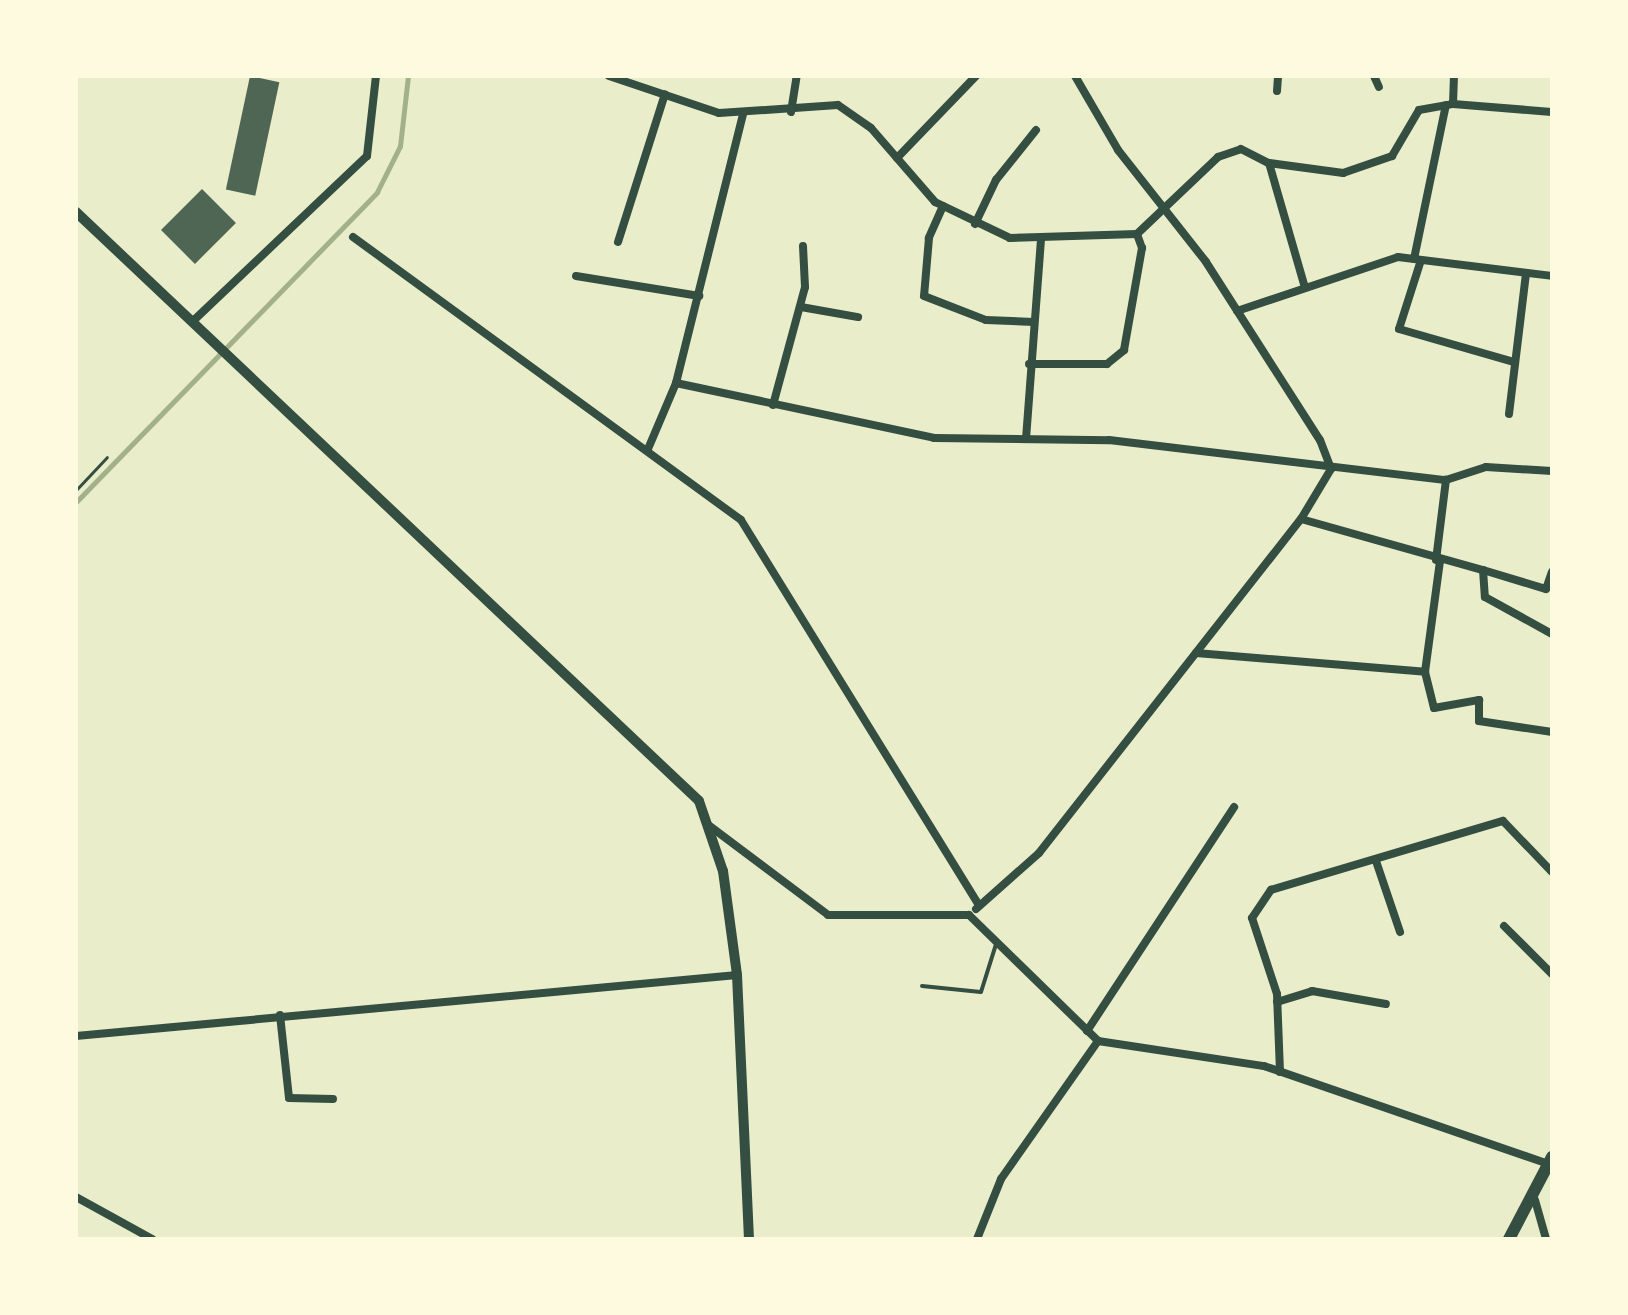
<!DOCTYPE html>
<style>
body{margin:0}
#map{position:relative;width:1628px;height:1315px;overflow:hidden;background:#e9edc9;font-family:Arial,sans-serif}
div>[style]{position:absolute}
.stream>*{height:5px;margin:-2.5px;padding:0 2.5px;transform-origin:2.5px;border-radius:2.5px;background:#a3b18a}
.building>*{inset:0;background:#4f6655;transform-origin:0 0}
.path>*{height:3px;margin:-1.5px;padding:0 1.5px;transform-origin:1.5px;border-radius:1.5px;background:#344e41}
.service>*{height:4px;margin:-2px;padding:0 2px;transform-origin:2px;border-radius:2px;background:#344e41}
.minor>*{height:8px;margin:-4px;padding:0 4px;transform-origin:4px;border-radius:4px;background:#344e41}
.tertiary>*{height:10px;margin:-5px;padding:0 5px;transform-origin:5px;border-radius:5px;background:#344e41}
.primary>*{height:12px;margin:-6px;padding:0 6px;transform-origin:6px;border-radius:6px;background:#344e41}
span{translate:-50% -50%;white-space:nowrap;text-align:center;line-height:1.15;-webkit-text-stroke:6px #fefae0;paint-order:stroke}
.frame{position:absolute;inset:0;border:78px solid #fefae0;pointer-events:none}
</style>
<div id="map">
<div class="stream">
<div style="left:76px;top:502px;width:432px;rotate:-45.8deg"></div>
<div style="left:377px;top:192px;width:51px;rotate:-63.4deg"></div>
<div style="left:400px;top:146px;width:70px;rotate:-83.5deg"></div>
</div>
<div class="building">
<div style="left:250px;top:76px;width:30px;height:116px;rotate:12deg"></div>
<div style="left:202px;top:189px;width:48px;height:58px;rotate:45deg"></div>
</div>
<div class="path">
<div style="left:76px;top:490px;width:45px;rotate:-46.8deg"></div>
</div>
<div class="service">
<div style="left:922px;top:986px;width:59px;rotate:5.8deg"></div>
<div style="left:981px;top:992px;width:50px;rotate:-72.6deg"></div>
</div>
<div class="minor">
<div style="left:609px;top:76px;width:116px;rotate:18.6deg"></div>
<div style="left:719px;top:113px;width:119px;rotate:-3.8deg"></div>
<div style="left:838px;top:105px;width:40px;rotate:34.9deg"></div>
<div style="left:871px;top:128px;width:98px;rotate:49.1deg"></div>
<div style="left:935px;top:202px;width:83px;rotate:25.6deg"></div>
<div style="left:1010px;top:238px;width:127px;rotate:-1.8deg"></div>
<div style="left:1137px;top:234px;width:112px;rotate:-43.5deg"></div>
<div style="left:1218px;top:157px;width:24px;rotate:-19deg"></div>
<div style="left:1241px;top:149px;width:31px;rotate:27deg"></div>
<div style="left:1269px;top:163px;width:75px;rotate:7.7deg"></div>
<div style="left:1343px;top:173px;width:52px;rotate:-19.1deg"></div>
<div style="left:1392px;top:156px;width:53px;rotate:-59.6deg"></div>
<div style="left:1419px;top:110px;width:35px;rotate:-10deg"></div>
<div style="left:1453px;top:104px;width:99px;rotate:4.6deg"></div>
<div style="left:1075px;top:76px;width:86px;rotate:59.8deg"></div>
<div style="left:1118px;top:150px;width:142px;rotate:51.8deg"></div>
<div style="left:1206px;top:262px;width:211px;rotate:57.4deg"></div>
<div style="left:1320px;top:440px;width:31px;rotate:69deg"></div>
<div style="left:1374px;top:76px;width:12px;rotate:66deg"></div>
<div style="left:1277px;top:91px;width:15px;rotate:-86deg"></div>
<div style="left:1453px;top:104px;width:28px;rotate:-88deg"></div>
<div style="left:791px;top:112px;width:36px;rotate:-81deg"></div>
<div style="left:897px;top:158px;width:114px;rotate:-46.1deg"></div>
<div style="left:1269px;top:163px;width:130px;rotate:73.9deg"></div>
<div style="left:943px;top:206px;width:35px;rotate:114deg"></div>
<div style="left:929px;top:238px;width:58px;rotate:94.9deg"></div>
<div style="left:924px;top:296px;width:66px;rotate:21.2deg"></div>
<div style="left:986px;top:320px;width:48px;rotate:2.4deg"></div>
<div style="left:975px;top:224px;width:49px;rotate:-64.5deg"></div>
<div style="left:996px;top:180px;width:64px;rotate:-51.3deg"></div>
<div style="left:353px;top:237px;width:480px;rotate:36.1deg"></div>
<div style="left:741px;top:520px;width:453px;rotate:58.3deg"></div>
<div style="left:618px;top:242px;width:155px;rotate:-72.4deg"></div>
<div style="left:1414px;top:259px;width:157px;rotate:-78.3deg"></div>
<div style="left:1421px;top:260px;width:72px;rotate:107.7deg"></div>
<div style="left:1399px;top:329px;width:120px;rotate:16deg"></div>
<div style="left:576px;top:276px;width:125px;rotate:9.2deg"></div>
<div style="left:801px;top:307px;width:58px;rotate:10deg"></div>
<div style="left:1237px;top:311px;width:170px;rotate:-18.5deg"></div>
<div style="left:1398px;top:257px;width:155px;rotate:7deg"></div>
<div style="left:192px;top:322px;width:241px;rotate:-43.5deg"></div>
<div style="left:367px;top:156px;width:81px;rotate:-83.6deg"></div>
<div style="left:1029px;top:364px;width:78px"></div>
<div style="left:1107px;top:364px;width:22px;rotate:-39deg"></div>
<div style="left:1124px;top:350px;width:104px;rotate:-80deg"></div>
<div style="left:1142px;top:248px;width:15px;rotate:-110deg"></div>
<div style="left:676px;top:383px;width:264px;rotate:12deg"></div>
<div style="left:934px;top:438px;width:175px;rotate:0.7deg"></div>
<div style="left:1109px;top:440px;width:339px;rotate:6.8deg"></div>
<div style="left:1446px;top:480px;width:42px;rotate:-18deg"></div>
<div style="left:1486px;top:467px;width:66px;rotate:3.5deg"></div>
<div style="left:773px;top:405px;width:122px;rotate:-74.8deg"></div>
<div style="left:805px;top:287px;width:41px;rotate:-92.8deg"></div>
<div style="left:1509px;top:414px;width:142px;rotate:-83.1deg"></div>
<div style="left:1026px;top:439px;width:201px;rotate:-85.7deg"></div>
<div style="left:648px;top:449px;width:72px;rotate:-67deg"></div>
<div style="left:676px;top:383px;width:276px;rotate:-76deg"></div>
<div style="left:1301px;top:519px;width:189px;rotate:15.7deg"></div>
<div style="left:1483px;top:570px;width:27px;rotate:86deg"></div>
<div style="left:1485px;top:597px;width:77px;rotate:28.9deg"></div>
<div style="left:1436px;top:560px;width:81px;rotate:-82.9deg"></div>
<div style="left:1440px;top:561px;width:112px;rotate:97.7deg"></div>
<div style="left:1425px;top:672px;width:37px;rotate:76deg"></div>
<div style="left:1434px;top:708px;width:46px;rotate:-10.1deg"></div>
<div style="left:1479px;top:700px;width:21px;rotate:90deg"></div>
<div style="left:1479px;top:721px;width:74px;rotate:8.6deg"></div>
<div style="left:1483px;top:570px;width:66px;rotate:16.8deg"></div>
<div style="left:1546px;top:589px;width:18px;rotate:-71deg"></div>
<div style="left:1196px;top:653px;width:230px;rotate:4.7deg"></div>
<div style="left:707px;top:824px;width:151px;rotate:36.9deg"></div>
<div style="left:828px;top:915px;width:141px"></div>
<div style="left:969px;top:915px;width:180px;rotate:44.3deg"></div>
<div style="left:1098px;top:1041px;width:168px;rotate:8.6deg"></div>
<div style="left:1264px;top:1066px;width:304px;rotate:19deg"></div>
<div style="left:1376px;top:861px;width:75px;rotate:71.3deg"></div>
<div style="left:976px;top:909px;width:84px;rotate:-41.6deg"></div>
<div style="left:1039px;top:853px;width:424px;rotate:-51.9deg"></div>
<div style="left:1301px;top:519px;width:58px;rotate:-59deg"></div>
<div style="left:1504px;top:926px;width:68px;rotate:45deg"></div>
<div style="left:1277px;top:1002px;width:37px;rotate:-17deg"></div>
<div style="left:1312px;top:991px;width:75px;rotate:10deg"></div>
<div style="left:280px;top:1015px;width:83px;rotate:83.8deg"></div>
<div style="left:289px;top:1098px;width:44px;rotate:1.3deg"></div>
<div style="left:1087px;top:1031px;width:268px;rotate:-56.7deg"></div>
<div style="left:76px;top:1036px;width:664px;rotate:-5.27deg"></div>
<div style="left:1280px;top:1072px;width:78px;rotate:-92.2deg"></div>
<div style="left:1277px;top:994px;width:80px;rotate:-108.2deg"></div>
<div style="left:1252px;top:918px;width:34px;rotate:-56deg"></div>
<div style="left:1271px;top:890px;width:242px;rotate:-16.6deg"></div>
<div style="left:1503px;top:821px;width:71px;rotate:46.1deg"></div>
<div style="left:76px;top:1197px;width:87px;rotate:28.9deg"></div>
<div style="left:1535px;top:1200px;width:41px;rotate:74.2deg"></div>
<div style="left:977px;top:1239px;width:65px;rotate:-68.2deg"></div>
<div style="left:1001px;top:1179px;width:169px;rotate:-54.9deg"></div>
</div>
<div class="tertiary">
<div style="left:76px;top:212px;width:857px;rotate:43.39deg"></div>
<div style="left:699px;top:801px;width:74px;rotate:71.1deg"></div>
<div style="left:723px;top:871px;width:105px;rotate:82.3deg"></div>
<div style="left:737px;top:975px;width:264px;rotate:87.4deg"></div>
</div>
<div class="primary">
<div style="left:1509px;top:1239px;width:93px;rotate:-62.3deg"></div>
</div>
<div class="frame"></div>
</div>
